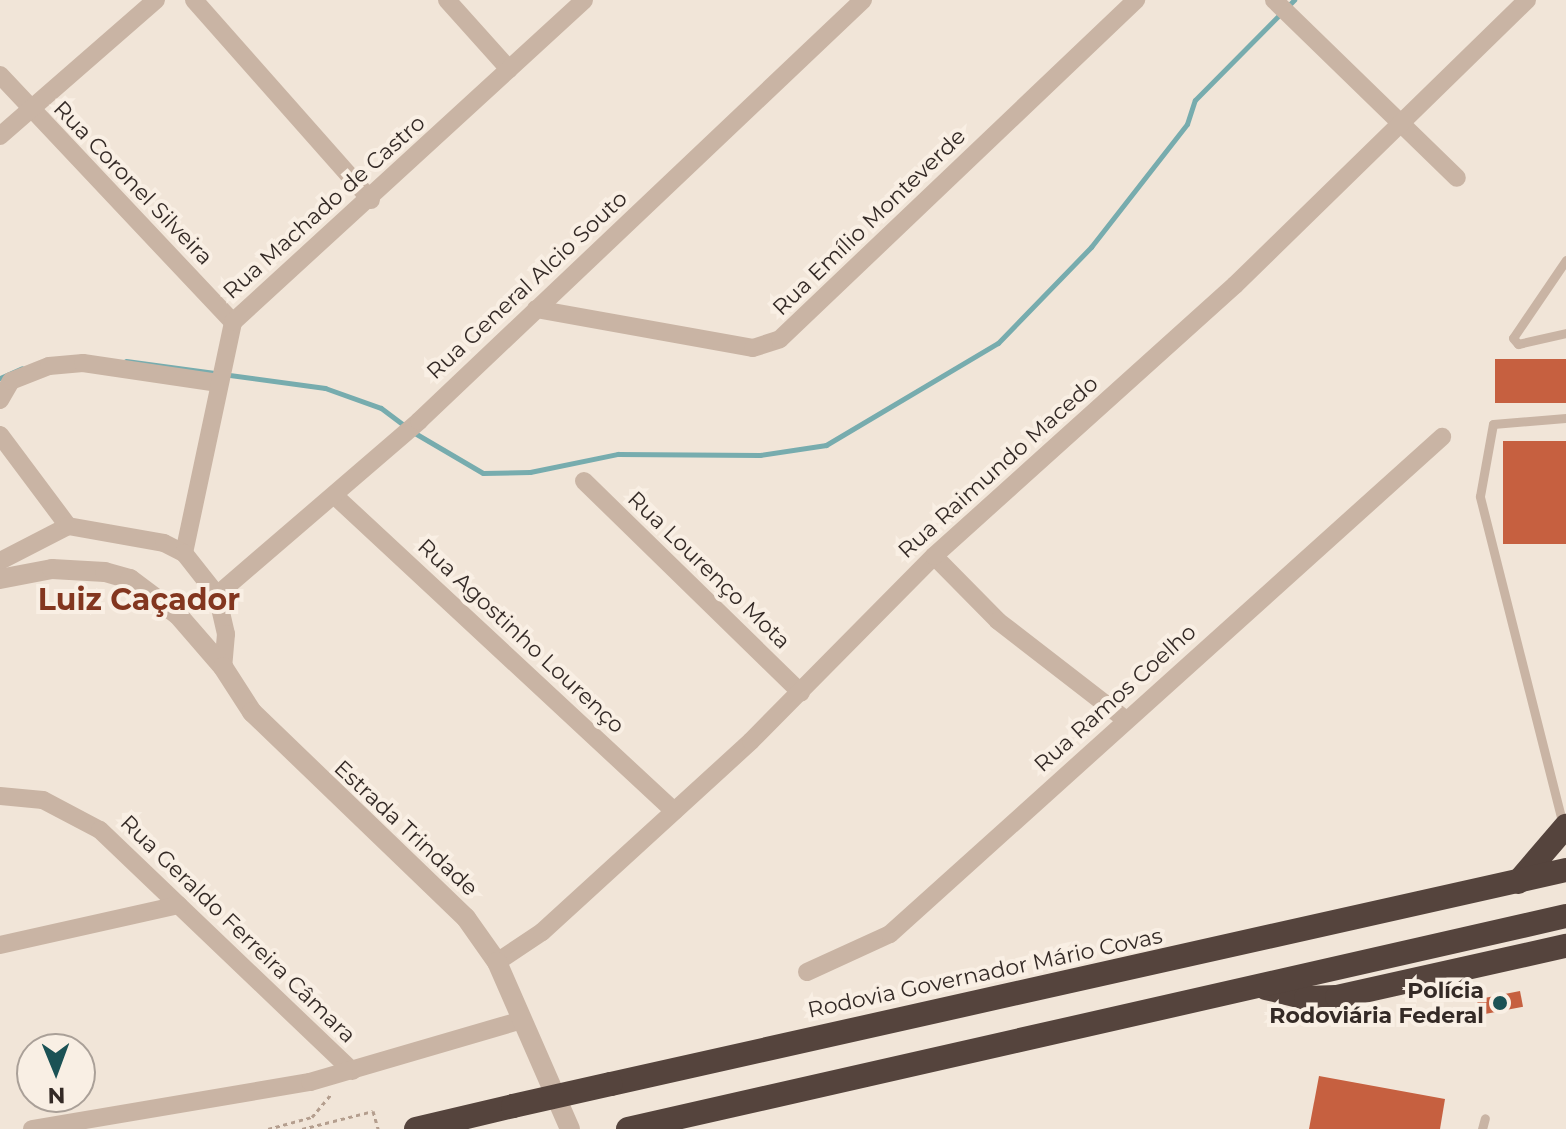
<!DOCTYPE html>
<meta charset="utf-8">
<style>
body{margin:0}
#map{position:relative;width:1566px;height:1129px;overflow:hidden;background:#f1e5d8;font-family:Montserrat,sans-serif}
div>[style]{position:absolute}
.stream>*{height:5px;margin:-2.5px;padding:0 2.5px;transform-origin:2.5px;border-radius:2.5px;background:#77acae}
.building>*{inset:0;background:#c66040;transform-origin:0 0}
.path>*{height:3px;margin-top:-1.5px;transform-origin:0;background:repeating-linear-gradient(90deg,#b49e8e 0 4px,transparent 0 8px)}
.service>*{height:9px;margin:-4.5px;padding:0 4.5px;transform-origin:4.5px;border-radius:4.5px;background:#c9b4a4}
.minor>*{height:18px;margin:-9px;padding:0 9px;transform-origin:9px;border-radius:9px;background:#c9b4a4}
.tertiary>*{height:20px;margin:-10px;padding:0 10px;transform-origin:10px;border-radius:10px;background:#c9b4a4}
.motorway>*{height:24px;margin:-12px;padding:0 12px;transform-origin:12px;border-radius:12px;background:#55443d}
.motorway-bridge>*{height:24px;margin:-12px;padding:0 12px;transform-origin:12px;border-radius:12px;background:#55443d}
.dots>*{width:22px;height:22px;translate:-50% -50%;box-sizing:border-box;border:4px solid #f9efe4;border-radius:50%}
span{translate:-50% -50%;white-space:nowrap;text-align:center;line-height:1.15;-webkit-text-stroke:8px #f9efe4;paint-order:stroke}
.street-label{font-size:22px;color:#342a26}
.poi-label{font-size:22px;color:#342a26;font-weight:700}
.right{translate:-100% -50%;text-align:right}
.district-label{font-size:30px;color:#83361f;font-weight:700}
.north{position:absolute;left:16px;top:1033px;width:80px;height:80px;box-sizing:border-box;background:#f9efe4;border:2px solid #aaa098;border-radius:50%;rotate:179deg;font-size:22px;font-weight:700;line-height:32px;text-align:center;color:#342a26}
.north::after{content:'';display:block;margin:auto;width:28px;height:36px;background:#1b5255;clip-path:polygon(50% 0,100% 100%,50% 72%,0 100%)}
</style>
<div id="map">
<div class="stream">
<div style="left:126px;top:361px;width:201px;rotate:7.7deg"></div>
<div style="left:325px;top:388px;width:59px;rotate:19.7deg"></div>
<div style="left:381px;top:408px;width:30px;rotate:37deg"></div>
<div style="left:0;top:378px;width:24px;rotate:-24deg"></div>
<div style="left:413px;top:432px;width:81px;rotate:30.4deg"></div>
<div style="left:483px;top:473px;width:47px;rotate:-1.2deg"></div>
<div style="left:530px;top:472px;width:90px;rotate:-11.6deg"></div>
<div style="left:618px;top:454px;width:142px;rotate:0.4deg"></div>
<div style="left:760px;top:455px;width:67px;rotate:-8.6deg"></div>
<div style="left:826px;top:445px;width:200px;rotate:-30.7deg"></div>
<div style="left:998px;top:343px;width:134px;rotate:-45.9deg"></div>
<div style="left:1091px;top:247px;width:156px;rotate:-52deg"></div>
<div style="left:1187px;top:124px;width:25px;rotate:-72deg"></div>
<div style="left:1195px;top:100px;width:141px;rotate:-45.3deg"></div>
</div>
<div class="building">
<div style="left:1566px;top:359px;width:44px;height:71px;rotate:90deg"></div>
<div style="left:1566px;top:441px;width:103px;height:63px;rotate:90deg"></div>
<div style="left:1520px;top:991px;width:16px;height:44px;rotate:79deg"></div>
<div style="clip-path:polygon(1319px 1076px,1445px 1099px,1440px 1129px,1309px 1129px)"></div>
</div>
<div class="path">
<div style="left:268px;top:1129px;width:46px;rotate:-15.3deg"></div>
<div style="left:312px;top:1117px;width:30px;rotate:-50deg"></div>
<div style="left:302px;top:1129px;width:73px;rotate:-14.2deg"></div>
<div style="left:373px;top:1111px;width:19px;rotate:74deg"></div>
</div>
<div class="service">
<div style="left:1566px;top:260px;width:94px;rotate:124.2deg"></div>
<div style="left:1513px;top:338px;width:8px;rotate:50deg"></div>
<div style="left:1518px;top:344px;width:49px;rotate:-12.9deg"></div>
<div style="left:1563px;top:825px;width:339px;rotate:-104.2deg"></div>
<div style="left:1480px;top:496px;width:73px;rotate:-79.8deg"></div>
<div style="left:1493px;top:424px;width:73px;rotate:-4.7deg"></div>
<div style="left:1482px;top:1129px;width:11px;rotate:-75deg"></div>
</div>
<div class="minor">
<div style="left:194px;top:0;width:267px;rotate:48.5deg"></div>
<div style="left:447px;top:0;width:93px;rotate:48.1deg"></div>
<div style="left:1274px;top:0;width:255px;rotate:44.2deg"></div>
<div style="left:0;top:75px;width:340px;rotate:46.7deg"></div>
<div style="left:0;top:136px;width:207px;rotate:-41.1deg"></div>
<div style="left:536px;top:309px;width:220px;rotate:10.2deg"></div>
<div style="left:753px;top:348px;width:28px;rotate:-18deg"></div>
<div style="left:780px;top:339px;width:492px;rotate:-43.6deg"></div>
<div style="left:0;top:400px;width:22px;rotate:-60deg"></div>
<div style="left:11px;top:381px;width:41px;rotate:-21.5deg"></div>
<div style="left:49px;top:366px;width:34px;rotate:-5deg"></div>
<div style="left:83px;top:363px;width:137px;rotate:8.4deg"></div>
<div style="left:0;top:435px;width:114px;rotate:53.2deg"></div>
<div style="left:584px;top:481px;width:303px;rotate:44.3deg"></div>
<div style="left:335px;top:496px;width:463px;rotate:42.9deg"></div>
<div style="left:184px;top:553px;width:236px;rotate:-78deg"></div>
<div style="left:233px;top:322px;width:476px;rotate:-42.5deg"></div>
<div style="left:934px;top:556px;width:91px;rotate:45.4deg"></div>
<div style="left:998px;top:621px;width:160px;rotate:37.7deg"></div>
<div style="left:0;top:561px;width:76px;rotate:-27.2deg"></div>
<div style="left:68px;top:526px;width:97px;rotate:10deg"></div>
<div style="left:164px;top:543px;width:22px;rotate:27deg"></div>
<div style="left:184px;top:553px;width:53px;rotate:51.8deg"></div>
<div style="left:217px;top:595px;width:40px;rotate:77deg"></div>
<div style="left:226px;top:634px;width:33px;rotate:95deg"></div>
<div style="left:217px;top:595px;width:267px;rotate:-40.7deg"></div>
<div style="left:419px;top:421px;width:612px;rotate:-43.48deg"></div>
<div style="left:0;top:796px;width:43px;rotate:5.3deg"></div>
<div style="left:43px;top:800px;width:64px;rotate:27.8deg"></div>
<div style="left:100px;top:830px;width:349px;rotate:43.7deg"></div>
<div style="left:0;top:945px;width:183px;rotate:-12.6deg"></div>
<div style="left:497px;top:962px;width:54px;rotate:-33.7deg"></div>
<div style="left:542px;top:932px;width:283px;rotate:-42.4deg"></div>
<div style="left:751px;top:741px;width:260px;rotate:-45.3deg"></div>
<div style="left:934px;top:556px;width:405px;rotate:-42deg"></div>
<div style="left:1235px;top:285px;width:408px;rotate:-44.3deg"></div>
<div style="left:807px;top:972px;width:91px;rotate:-24.6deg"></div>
<div style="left:890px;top:934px;width:743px;rotate:-42deg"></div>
<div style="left:32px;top:1129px;width:282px;rotate:-9.6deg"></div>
<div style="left:310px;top:1082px;width:221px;rotate:-16.3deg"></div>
</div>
<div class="tertiary">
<div style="left:0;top:579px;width:53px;rotate:-10.9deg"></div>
<div style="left:52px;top:569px;width:53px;rotate:3.2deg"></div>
<div style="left:105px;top:572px;width:26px;rotate:16deg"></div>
<div style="left:130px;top:579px;width:60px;rotate:36.9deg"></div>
<div style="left:178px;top:615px;width:69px;rotate:49.1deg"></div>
<div style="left:223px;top:667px;width:54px;rotate:57.2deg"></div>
<div style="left:252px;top:712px;width:297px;rotate:43.9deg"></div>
<div style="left:466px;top:918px;width:54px;rotate:54.8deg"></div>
<div style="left:497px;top:962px;width:182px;rotate:66.4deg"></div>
</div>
<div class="motorway">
<div style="left:1518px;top:882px;width:74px;rotate:-49.4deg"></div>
<div style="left:1266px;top:988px;width:41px;rotate:14deg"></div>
<div style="left:1306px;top:998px;width:31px;rotate:-2deg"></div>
<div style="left:1337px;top:997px;width:235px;rotate:-12.6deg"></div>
<div style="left:611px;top:1084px;width:979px;rotate:-12.63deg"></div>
<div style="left:416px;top:1129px;width:100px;rotate:-13.3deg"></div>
<div style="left:628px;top:1129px;width:962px;rotate:-12.79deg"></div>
</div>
<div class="motorway-bridge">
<div style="left:513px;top:1106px;width:100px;rotate:-12.7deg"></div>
</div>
<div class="dots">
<div style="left:1500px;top:1003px;background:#1b5255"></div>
</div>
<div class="street-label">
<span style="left:133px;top:183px;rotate:46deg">Rua Coronel Silveira</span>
<span style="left:324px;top:207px;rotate:-42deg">Rua Machado de Castro</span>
<span style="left:869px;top:222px;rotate:-44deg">Rua Emílio Monteverde</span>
<span style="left:527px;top:285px;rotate:-43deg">Rua General Alcio Souto</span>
<span style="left:998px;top:467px;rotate:-42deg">Rua Raimundo Macedo</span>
<span style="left:709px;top:570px;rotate:44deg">Rua Lourenço Mota</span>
<span style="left:521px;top:636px;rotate:43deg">Rua Agostinho Lourenço</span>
<span style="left:1115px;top:698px;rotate:-42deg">Rua Ramos Coelho</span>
<span style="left:406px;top:828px;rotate:43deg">Estrada Trindade</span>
<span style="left:238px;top:929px;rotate:44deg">Rua Geraldo Ferreira Câmara</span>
<span style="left:985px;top:973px;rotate:-12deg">Rodovia Governador Mário Covas</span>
</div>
<div class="poi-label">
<span class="right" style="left:1484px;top:1003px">Polícia<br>Rodoviária Federal</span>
</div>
<div class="district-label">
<span style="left:139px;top:600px">Luiz Caçador</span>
</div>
<div class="north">N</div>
</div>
